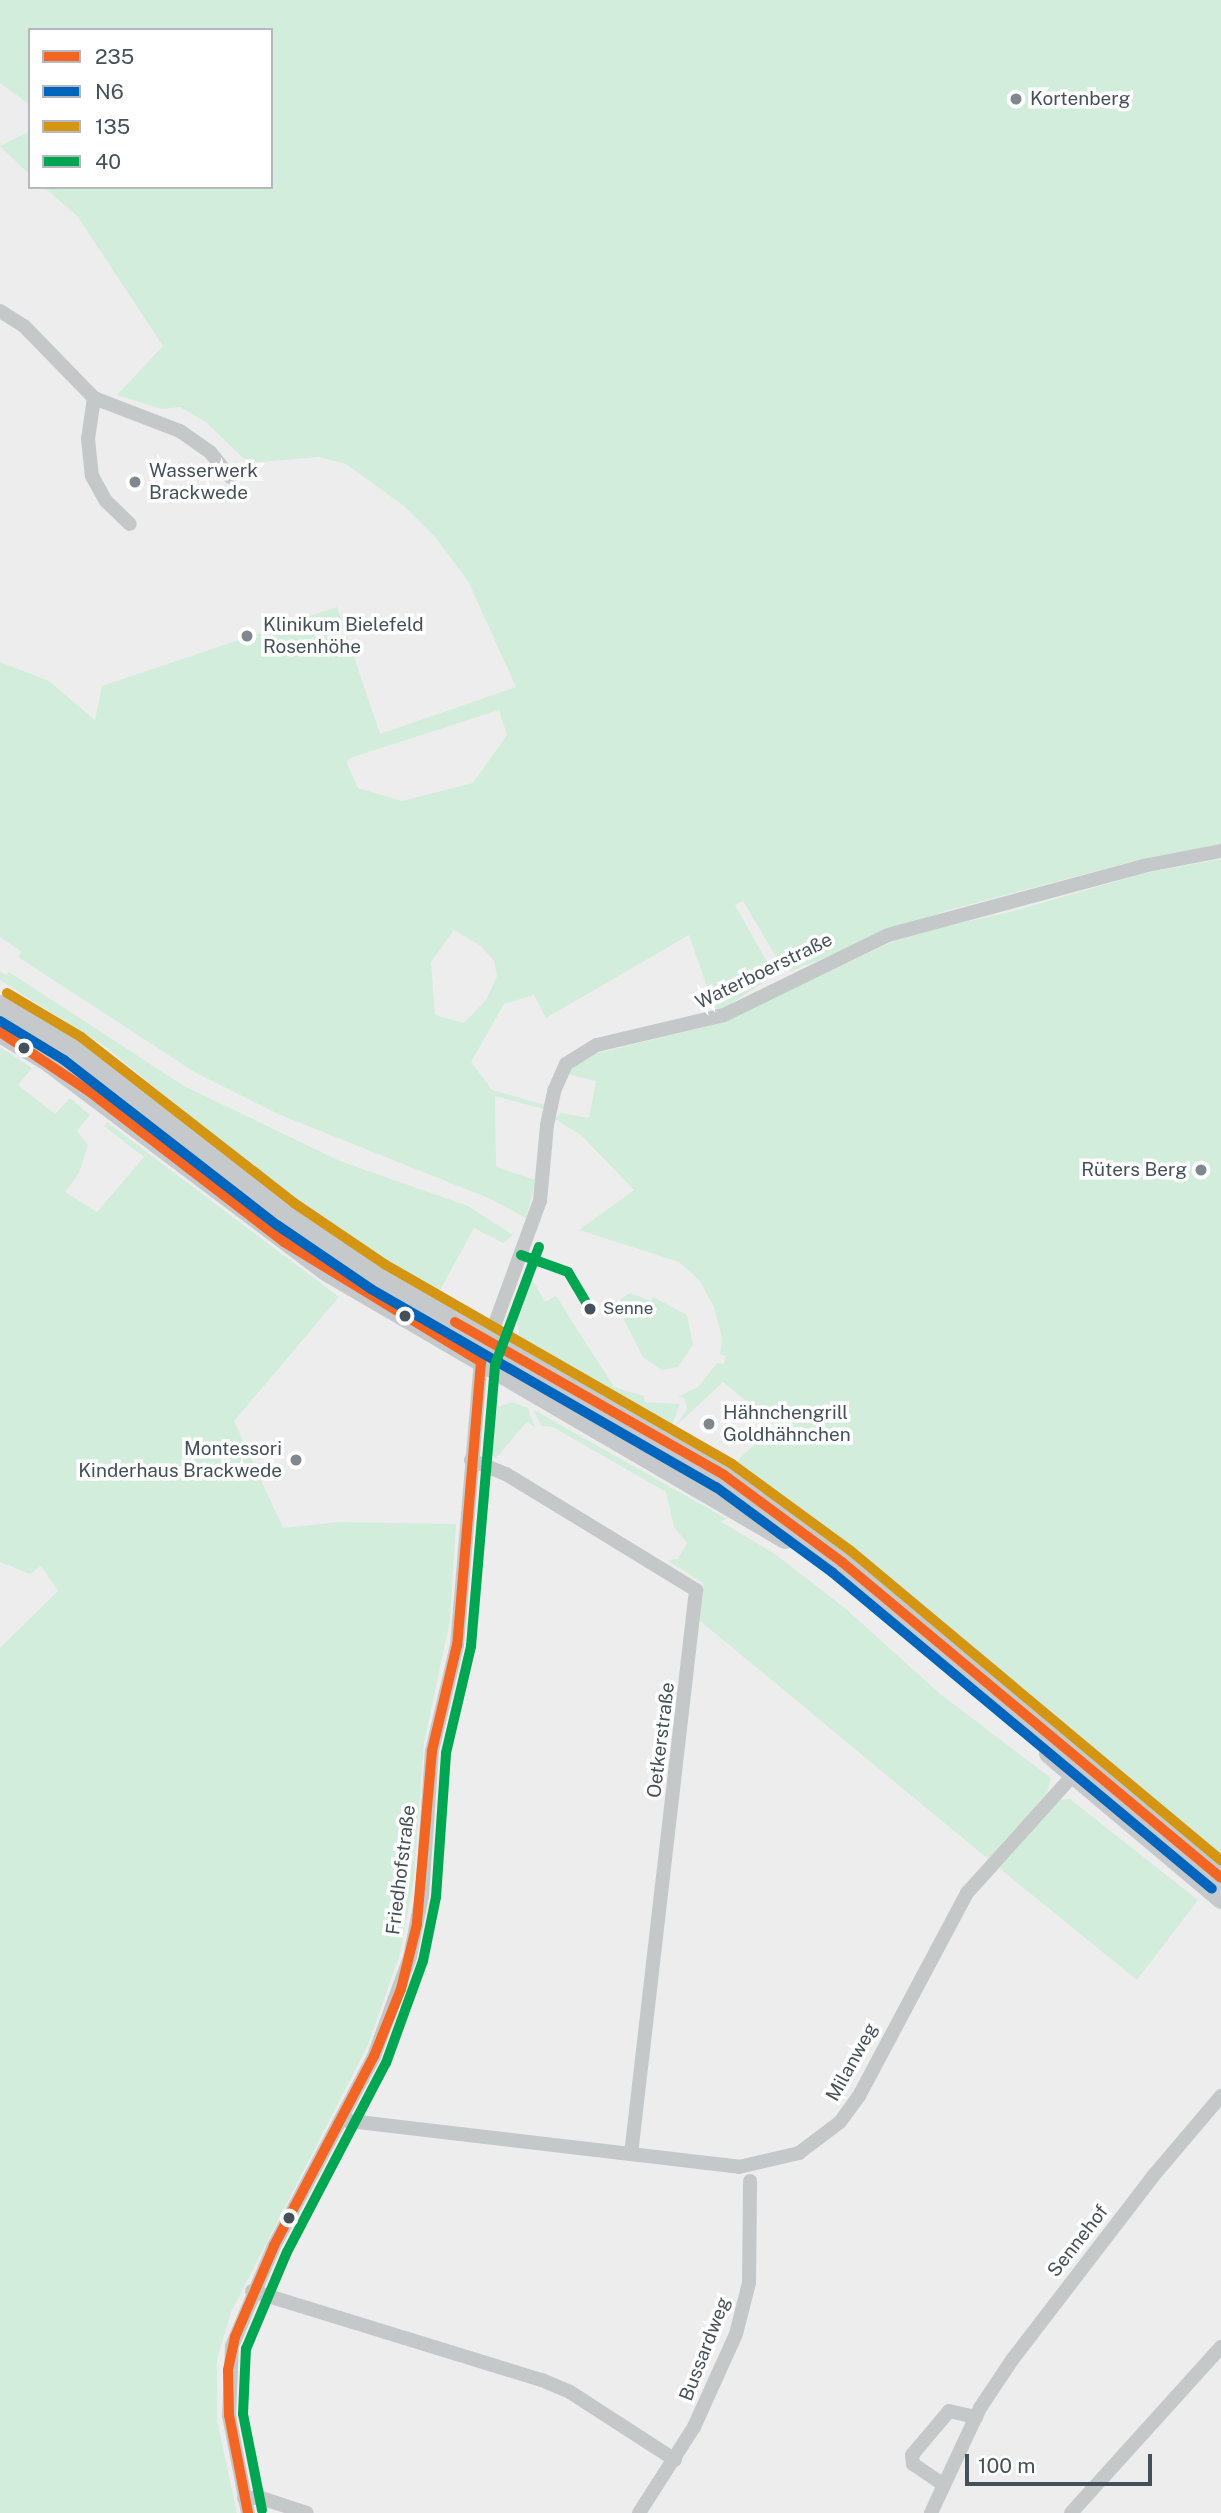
<!DOCTYPE html>
<meta charset="utf-8">
<style>
body{margin:0}
#map{position:relative;width:1221px;height:2513px;overflow:hidden;background:#eeeded;font-family:"Public Sans",sans-serif}
div>[style]{position:absolute}
.green>*{inset:0;background:#d2eddb}
.street>*{height:14px;margin:-7px;padding:0 7px;transform-origin:7px;border-radius:7px;background:#c5c8c9}
.secondary>*{height:21px;margin:-10.5px;padding:0 10.5px;transform-origin:10.5px;border-radius:10.5px;background:#c6c9cc}
.bus-1>*{height:10px;margin:-5px;padding:0 5px;transform-origin:5px;border-radius:5px;background:#f26522}
.bus-2>*{height:10px;margin:-5px;padding:0 5px;transform-origin:5px;border-radius:5px;background:#0065bd}
.bus-3>*{height:10px;margin:-5px;padding:0 5px;transform-origin:5px;border-radius:5px;background:#d39512}
.bus-4>*{height:10px;margin:-5px;padding:0 5px;transform-origin:5px;border-radius:5px;background:#00a651}
.dots>*{width:19px;height:19px;translate:-50% -50%;box-sizing:border-box;border:4px solid #fff;border-radius:50%}
span{translate:-50% -50%;white-space:nowrap;text-align:center;line-height:1.15;-webkit-text-stroke:7px #fff;paint-order:stroke}
.bus-label{font-size:17px;color:#455159}
.left{translate:0 -50%;text-align:left}
.poi-label{font-size:19px;color:#455159}
.right{translate:-100% -50%;text-align:right}
.street-label{font-size:19px;color:#455159}
.legend{position:absolute;left:28px;top:28px;width:245px;height:161px;box-sizing:border-box;background:#fff;border:2px solid #b5b9bd;margin:0;padding:9px 12px;list-style:none;font-size:21px;color:#455159}
.legend li{display:flex;align-items:center;gap:14px;height:35px}
.legend b{width:35px;border:2px solid #b5b9bd}
.scale{position:absolute;left:965px;top:2454px;width:187px;height:32px;box-sizing:border-box;border:4px solid #455159;border-top:0;padding-left:9px;font-size:21px;line-height:24px;white-space:nowrap;color:#455159;-webkit-text-stroke:5px #fff;paint-order:stroke}
</style>
<div id="map">
<div class="green">
<div style="clip-path:polygon(evenodd,0 0,1221px 0,1221px 844px,1127px 863px,945px 911px,791px 971px,782px 967px,743px 901px,735px 905px,771px 969px,766px 981px,716px 1013px,689px 935px,546px 1018px,534px 995px,504px 1004px,471px 1062px,492px 1090px,545px 1105px,544px 1109px,495px 1096px,496px 1167px,536px 1180px,526px 1218px,491px 1199px,278px 1114px,196px 1073px,18px 957px,22px 952px,0 937px,0 662px,49px 681px,95px 720px,102px 686px,337px 607px,380px 734px,516px 687px,468px 581px,435px 537px,404px 506px,346px 464px,319px 457px,248px 463px,206px 422px,180px 407px,162px 409px,117px 395px,163px 346px,78px 217px,44px 187px,271px 187px,271px 30px,30px 30px,30px 105px,0 83px,0 0,499px 710px,507px 735px,473px 783px,402px 801px,358px 788px,346px 761px,353px 757px,499px 710px,0 0,454px 930px,481px 946px,494px 961px,497px 976px,486px 1000px,464px 1023px,435px 1015px,431px 962px,454px 930px)"></div>
<div style="clip-path:polygon(30px 131px,30px 175px,0 146px)"></div>
<div style="clip-path:polygon(1221px 859px,1221px 1862px,838px 1543px,724px 1458px,737px 1461px,776px 1425px,723px 1382px,675px 1427px,687px 1409px,684px 1398px,678px 1397px,699px 1386px,717px 1363px,724px 1364px,726px 1356px,720px 1354px,722px 1338px,714px 1307px,699px 1280px,679px 1262px,579px 1230px,634px 1190px,581px 1135px,555px 1119px,561px 1113px,589px 1118px,596px 1081px,567px 1074px,586px 1056px,721px 1023px,904px 936px,1014px 911px,1145px 873px)"></div>
<div style="clip-path:polygon(0 971px,6px 975px,9px 972px,184px 1086px,340px 1161px,468px 1206px,513px 1235px,503px 1243px,474px 1228px,438px 1294px,287px 1196px,107px 1048px,0 980px)"></div>
<div style="clip-path:polygon(0 1047px,32px 1068px,18px 1085px,55px 1114px,70px 1098px,90px 1115px,77px 1131px,88px 1145px,79px 1173px,65px 1192px,97px 1212px,144px 1157px,104px 1126px,107px 1122px,339px 1297px,234px 1421px,283px 1528px,340px 1522px,456px 1524px,450px 1621px,424px 1743px,414px 1879px,400px 1954px,368px 2045px,231px 2312px,217px 2359px,217px 2420px,237px 2513px,0 2513px,0 1648px,58px 1591px,41px 1566px,30px 1574px,0 1562px)"></div>
<div style="clip-path:polygon(527px 1270px,545px 1302px,556px 1296px,614px 1387px,644px 1396px,645px 1402px,680px 1404px,672px 1425px,521px 1342px,516px 1316px)"></div>
<div style="clip-path:polygon(630px 1293px,651px 1301px,653px 1297px,687px 1315px,693px 1345px,678px 1367px,662px 1370px,643px 1357px,619px 1310px,621px 1299px)"></div>
<div style="clip-path:polygon(512px 1402px,528px 1408px,535px 1427px,527px 1422px,495px 1459px,487px 1447px,492px 1420px,498px 1407px)"></div>
<div style="clip-path:polygon(534px 1410px,727px 1519px,720px 1521px,775px 1554px,846px 1609px,939px 1693px,1051px 1778px,1047px 1793px,988px 1859px,699px 1620px,703px 1583px,667px 1560px,678px 1559px,687px 1543px,674px 1527px,666px 1492px,553px 1427px,541px 1426px)"></div>
<div style="clip-path:polygon(1070px 1799px,1198px 1900px,1137px 1980px,999px 1868px,1058px 1800px)"></div>
</div>
<div class="street">
<div style="left:0;top:311px;width:28px;rotate:32deg"></div>
<div style="left:24px;top:326px;width:100px;rotate:45.8deg"></div>
<div style="left:94px;top:398px;width:92px;rotate:21deg"></div>
<div style="left:180px;top:431px;width:37px;rotate:35deg"></div>
<div style="left:210px;top:452px;width:32px;rotate:51deg"></div>
<div style="left:94px;top:398px;width:41px;rotate:98.3deg"></div>
<div style="left:88px;top:439px;width:37px;rotate:84deg"></div>
<div style="left:92px;top:476px;width:29px;rotate:61deg"></div>
<div style="left:106px;top:501px;width:33px;rotate:44deg"></div>
<div style="left:471px;top:1460px;width:38px;rotate:22deg"></div>
<div style="left:506px;top:1474px;width:223px;rotate:31.4deg"></div>
<div style="left:696px;top:1590px;width:568px;rotate:96.57deg"></div>
<div style="left:341px;top:2120px;width:401px;rotate:6.7deg"></div>
<div style="left:739px;top:2167px;width:62px;rotate:-13.1deg"></div>
<div style="left:799px;top:2153px;width:51px;rotate:-37.1deg"></div>
<div style="left:840px;top:2122px;width:32px;rotate:-54deg"></div>
<div style="left:859px;top:2096px;width:230px;rotate:-62deg"></div>
<div style="left:967px;top:1893px;width:160px;rotate:-48deg"></div>
<div style="left:252px;top:2291px;width:303px;rotate:17.1deg"></div>
<div style="left:542px;top:2380px;width:30px;rotate:23deg"></div>
<div style="left:570px;top:2392px;width:125px;rotate:32.9deg"></div>
<div style="left:944px;top:2485px;width:37px;rotate:-146deg"></div>
<div style="left:913px;top:2464px;width:9px;rotate:-96deg"></div>
<div style="left:912px;top:2455px;width:57px;rotate:-49.9deg"></div>
<div style="left:949px;top:2411px;width:28px;rotate:13deg"></div>
<div style="left:244px;top:2498px;width:17px"></div>
<div style="left:261px;top:2498px;width:48px;rotate:18.1deg"></div>
<div style="left:248px;top:2513px;width:100px;rotate:-101deg"></div>
<div style="left:229px;top:2415px;width:69px;rotate:-87.5deg"></div>
<div style="left:232px;top:2346px;width:108px;rotate:-67.2deg"></div>
<div style="left:274px;top:2246px;width:215px;rotate:-62.2deg"></div>
<div style="left:374px;top:2056px;width:105px;rotate:-70deg"></div>
<div style="left:410px;top:1957px;width:62px;rotate:-78.9deg"></div>
<div style="left:422px;top:1896px;width:145px;rotate:-86.1deg"></div>
<div style="left:432px;top:1751px;width:109px;rotate:-76.7deg"></div>
<div style="left:457px;top:1645px;width:284px;rotate:-85.2deg"></div>
<div style="left:481px;top:1362px;width:171px;rotate:-69.9deg"></div>
<div style="left:540px;top:1201px;width:76px;rotate:-84.7deg"></div>
<div style="left:547px;top:1125px;width:35px;rotate:-78deg"></div>
<div style="left:554px;top:1091px;width:30px;rotate:-66deg"></div>
<div style="left:566px;top:1064px;width:36px;rotate:-32deg"></div>
<div style="left:597px;top:1045px;width:130px;rotate:-13.3deg"></div>
<div style="left:724px;top:1015px;width:182px;rotate:-26deg"></div>
<div style="left:888px;top:935px;width:264px;rotate:-15.1deg"></div>
<div style="left:1143px;top:866px;width:79px;rotate:-10.9deg"></div>
<div style="left:639px;top:2513px;width:102px;rotate:-57.4deg"></div>
<div style="left:694px;top:2427px;width:102px;rotate:-65.7deg"></div>
<div style="left:736px;top:2334px;width:53px;rotate:-75.7deg"></div>
<div style="left:749px;top:2283px;width:102px;rotate:-89.4deg"></div>
<div style="left:931px;top:2513px;width:116px;rotate:-65deg"></div>
<div style="left:980px;top:2408px;width:58px;rotate:-56.3deg"></div>
<div style="left:1012px;top:2360px;width:233px;rotate:-52.5deg"></div>
<div style="left:1154px;top:2175px;width:104px;rotate:-49.7deg"></div>
<div style="left:1071px;top:2513px;width:224px;rotate:-47.9deg"></div>
</div>
<div class="secondary">
<div style="left:0;top:1005px;width:84px;rotate:30.8deg"></div>
<div style="left:72px;top:1048px;width:271px;rotate:37.8deg"></div>
<div style="left:286px;top:1214px;width:112px;rotate:34.1deg"></div>
<div style="left:379px;top:1277px;width:398px;rotate:29.9deg"></div>
<div style="left:724px;top:1475px;width:147px;rotate:36.4deg"></div>
<div style="left:842px;top:1562px;width:493px;rotate:39.8deg"></div>
<div style="left:0;top:1032px;width:55px;rotate:30.8deg"></div>
<div style="left:47px;top:1060px;width:351px;rotate:37deg"></div>
<div style="left:327px;top:1271px;width:530px;rotate:30.24deg"></div>
<div style="left:1049px;top:1753px;width:225px;rotate:40.1deg"></div>
</div>
<div class="bus-1">
<div style="left:0;top:1032px;width:108px;rotate:33.7deg"></div>
<div style="left:90px;top:1092px;width:245px;rotate:37.7deg"></div>
<div style="left:284px;top:1242px;width:231px;rotate:31.3deg"></div>
<div style="left:481px;top:1362px;width:284px;rotate:94.8deg"></div>
<div style="left:457px;top:1645px;width:109px;rotate:103.3deg"></div>
<div style="left:432px;top:1751px;width:174px;rotate:95deg"></div>
<div style="left:417px;top:1924px;width:67px;rotate:103.8deg"></div>
<div style="left:401px;top:1989px;width:72px;rotate:111.9deg"></div>
<div style="left:374px;top:2056px;width:215px;rotate:117.8deg"></div>
<div style="left:274px;top:2246px;width:99px;rotate:113.2deg"></div>
<div style="left:235px;top:2337px;width:34px;rotate:102deg"></div>
<div style="left:228px;top:2370px;width:45px;rotate:88.7deg"></div>
<div style="left:229px;top:2415px;width:100px;rotate:79deg"></div>
<div style="left:455px;top:1322px;width:309px;rotate:29.6deg"></div>
<div style="left:724px;top:1475px;width:147px;rotate:36.4deg"></div>
<div style="left:842px;top:1562px;width:493px;rotate:39.8deg"></div>
</div>
<div class="bus-2">
<div style="left:0;top:1021px;width:75px;rotate:31.4deg"></div>
<div style="left:64px;top:1060px;width:269px;rotate:37.8deg"></div>
<div style="left:277px;top:1225px;width:114px;rotate:34.2deg"></div>
<div style="left:371px;top:1289px;width:398px;rotate:29.9deg"></div>
<div style="left:716px;top:1487px;width:145px;rotate:36.3deg"></div>
<div style="left:833px;top:1573px;width:493px;rotate:39.8deg"></div>
</div>
<div class="bus-3">
<div style="left:7px;top:993px;width:86px;rotate:30.7deg"></div>
<div style="left:81px;top:1037px;width:270px;rotate:37.9deg"></div>
<div style="left:294px;top:1203px;width:111px;rotate:34deg"></div>
<div style="left:386px;top:1265px;width:399px;rotate:29.9deg"></div>
<div style="left:732px;top:1464px;width:147px;rotate:36.2deg"></div>
<div style="left:851px;top:1551px;width:482px;rotate:39.9deg"></div>
</div>
<div class="bus-4">
<div style="left:521px;top:1255px;width:50px;rotate:19.9deg"></div>
<div style="left:568px;top:1272px;width:43px;rotate:59.3deg"></div>
<div style="left:262px;top:2510px;width:98px;rotate:-101.2deg"></div>
<div style="left:243px;top:2414px;width:65px;rotate:-87.4deg"></div>
<div style="left:246px;top:2349px;width:105px;rotate:-67.1deg"></div>
<div style="left:287px;top:2252px;width:213px;rotate:-62.4deg"></div>
<div style="left:386px;top:2063px;width:109px;rotate:-70.1deg"></div>
<div style="left:423px;top:1961px;width:65px;rotate:-78.5deg"></div>
<div style="left:436px;top:1897px;width:144px;rotate:-86deg"></div>
<div style="left:446px;top:1753px;width:110px;rotate:-76.8deg"></div>
<div style="left:471px;top:1646px;width:282px;rotate:-85.1deg"></div>
<div style="left:495px;top:1365px;width:126px;rotate:-69.6deg"></div>
</div>
<div class="dots">
<div style="left:1016px;top:99px;background:#80888d"></div>
<div style="left:135px;top:482px;background:#80888d"></div>
<div style="left:247px;top:636px;background:#80888d"></div>
<div style="left:24px;top:1048px;background:#455159"></div>
<div style="left:1201px;top:1170px;background:#80888d"></div>
<div style="left:590px;top:1309px;background:#455159"></div>
<div style="left:405px;top:1316px;background:#455159"></div>
<div style="left:709px;top:1424px;background:#80888d"></div>
<div style="left:296px;top:1460px;background:#80888d"></div>
<div style="left:289px;top:2218px;background:#455159"></div>
</div>
<div class="bus-label">
<span class="left" style="left:603px;top:1309px">Senne</span>
</div>
<div class="poi-label">
<span class="left" style="left:1030px;top:99px">Kortenberg</span>
<span class="left" style="left:149px;top:482px">Wasserwerk<br>Brackwede</span>
<span class="left" style="left:263px;top:636px">Klinikum Bielefeld<br>Rosenhöhe</span>
<span class="right" style="left:1187px;top:1170px">Rüters Berg</span>
<span class="left" style="left:723px;top:1424px">Hähnchengrill<br>Goldhähnchen</span>
<span class="right" style="left:282px;top:1460px">Montessori<br>Kinderhaus Brackwede</span>
</div>
<div class="street-label">
<span style="left:764px;top:971px;rotate:-26deg">Waterboerstraße</span>
<span style="left:661px;top:1740px;rotate:-83deg">Oetkerstraße</span>
<span style="left:401px;top:1870px;rotate:-83deg">Friedhofstraße</span>
<span style="left:852px;top:2062px;rotate:-61deg">Milanweg</span>
<span style="left:1078px;top:2241px;rotate:-52deg">Sennehof</span>
<span style="left:705px;top:2349px;rotate:-69deg">Bussardweg</span>
</div>
<ul class="legend">
<li><b style="height:9px;background:#f26522"></b>235</li>
<li><b style="height:9px;background:#0065bd"></b>N6</li>
<li><b style="height:9px;background:#d39512"></b>135</li>
<li><b style="height:9px;background:#00a651"></b>40</li>
</ul>
<div class="scale">100 m</div>
</div>
